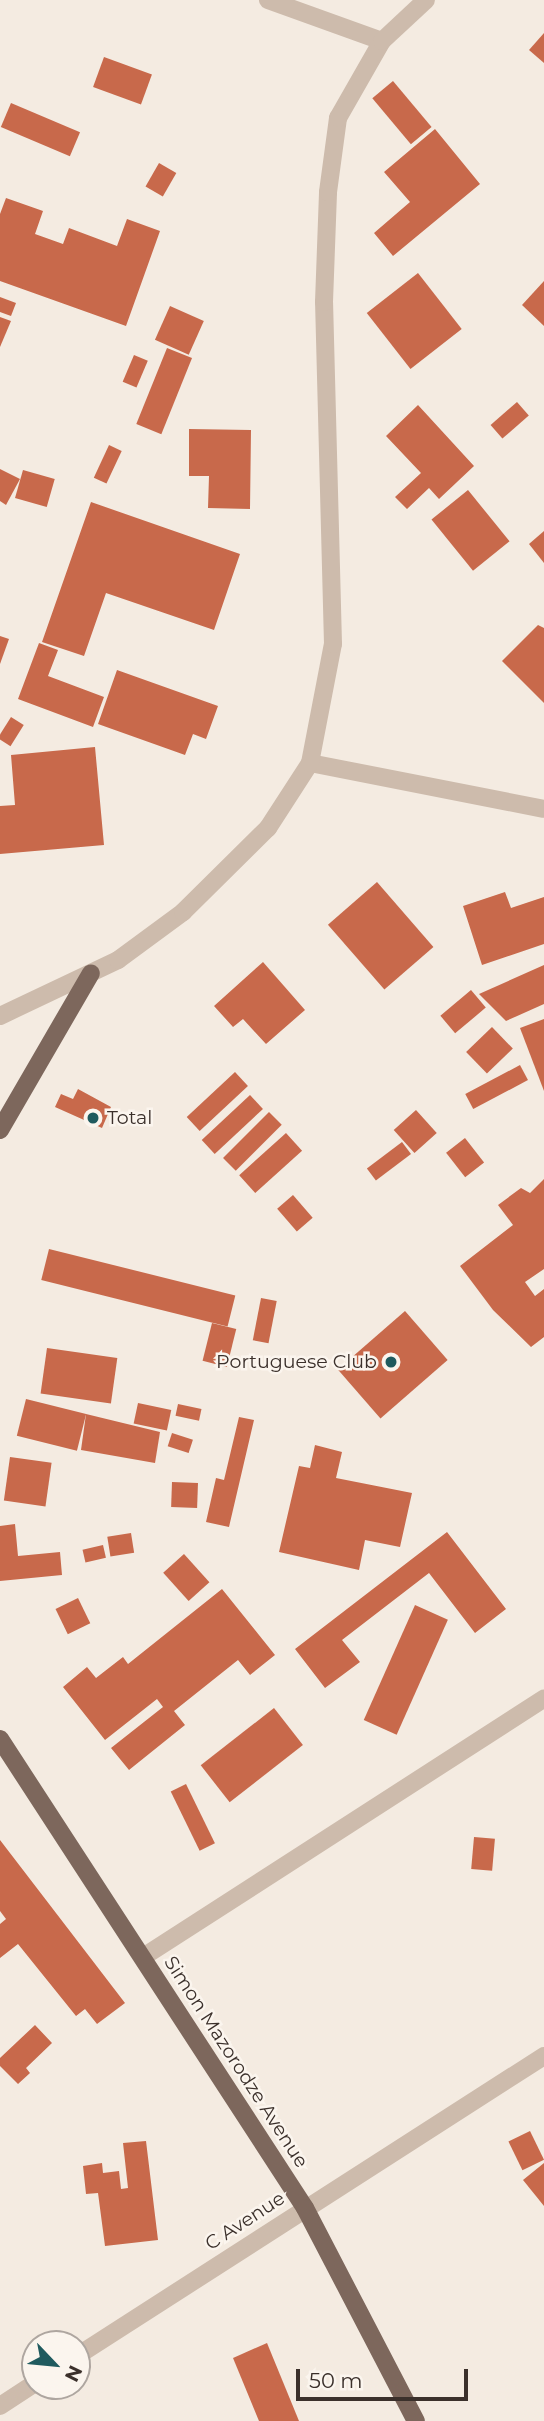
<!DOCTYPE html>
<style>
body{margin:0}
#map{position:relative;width:544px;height:2421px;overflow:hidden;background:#f4ebe1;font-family:Montserrat,sans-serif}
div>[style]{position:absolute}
.building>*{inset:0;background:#c8694b;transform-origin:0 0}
.minor>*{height:18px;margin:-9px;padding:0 9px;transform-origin:9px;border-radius:9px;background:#cdbbac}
.major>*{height:18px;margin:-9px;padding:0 9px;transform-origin:9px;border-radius:9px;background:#7d675c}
.dots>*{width:19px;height:19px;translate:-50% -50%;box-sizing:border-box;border:4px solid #fbf5ee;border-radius:50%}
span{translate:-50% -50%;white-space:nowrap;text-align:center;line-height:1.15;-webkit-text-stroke:5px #fbf5ee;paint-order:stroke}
.poi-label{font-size:19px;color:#3b302b}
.left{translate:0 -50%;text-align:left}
.right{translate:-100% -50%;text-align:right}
.street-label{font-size:19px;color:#3b302b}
.north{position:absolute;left:21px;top:2330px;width:70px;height:70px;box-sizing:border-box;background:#fbf5ee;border:2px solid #aea6a0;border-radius:50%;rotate:116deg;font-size:19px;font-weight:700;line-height:28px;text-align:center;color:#3b302b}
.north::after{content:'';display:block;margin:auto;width:24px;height:32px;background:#1f5a5e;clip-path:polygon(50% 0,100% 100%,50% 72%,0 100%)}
.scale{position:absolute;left:296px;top:2369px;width:172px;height:32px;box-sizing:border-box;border:4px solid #3b302b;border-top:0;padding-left:9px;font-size:21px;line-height:24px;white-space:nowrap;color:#3b302b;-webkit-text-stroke:5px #fbf5ee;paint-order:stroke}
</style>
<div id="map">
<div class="building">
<div style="clip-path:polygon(544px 33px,544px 63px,529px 50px)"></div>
<div style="left:104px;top:57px;width:51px;height:32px;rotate:20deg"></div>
<div style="left:393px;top:81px;width:60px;height:27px;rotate:50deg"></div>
<div style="left:11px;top:103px;width:75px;height:26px;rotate:23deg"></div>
<div style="clip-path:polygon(435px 129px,480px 184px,393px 256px,374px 233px,410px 202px,384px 172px)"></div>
<div style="left:159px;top:163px;width:20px;height:27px;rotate:30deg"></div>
<div style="clip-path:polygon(6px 198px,43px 211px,35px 234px,63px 244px,69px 228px,117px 246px,127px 219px,160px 231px,126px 326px,0 281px,0 214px)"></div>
<div style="left:418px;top:273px;width:71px;height:65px;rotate:52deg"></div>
<div style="clip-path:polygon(544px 281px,544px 326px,522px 305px)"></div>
<div style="clip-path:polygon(0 297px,16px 303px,11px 316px,0 312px)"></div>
<div style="left:170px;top:306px;width:37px;height:37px;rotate:24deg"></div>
<div style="clip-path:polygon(0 317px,11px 321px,0 347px)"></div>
<div style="left:167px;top:348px;width:27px;height:82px;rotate:22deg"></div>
<div style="left:134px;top:355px;width:15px;height:29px;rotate:23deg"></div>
<div style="left:517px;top:402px;width:18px;height:35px;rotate:49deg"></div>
<div style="clip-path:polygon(418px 405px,474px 466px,439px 499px,429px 488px,407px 509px,395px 497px,421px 473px,386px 436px)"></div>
<div style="clip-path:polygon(189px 429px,251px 430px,250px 509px,208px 508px,209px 476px,189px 476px)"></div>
<div style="left:109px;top:445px;width:14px;height:36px;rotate:25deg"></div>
<div style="clip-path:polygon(0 469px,20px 479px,6px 505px,0 501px)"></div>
<div style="left:23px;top:470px;width:33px;height:29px;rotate:16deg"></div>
<div style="left:468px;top:490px;width:66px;height:47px;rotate:51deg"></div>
<div style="clip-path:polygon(91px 502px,240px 554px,214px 630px,106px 593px,84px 656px,42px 642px)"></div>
<div style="clip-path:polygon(544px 531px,544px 563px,529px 544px)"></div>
<div style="clip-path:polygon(538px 625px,544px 628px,544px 703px,502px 661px)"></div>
<div style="clip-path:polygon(0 636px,9px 639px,0 664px)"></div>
<div style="clip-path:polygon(39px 643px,58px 650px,48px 676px,104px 697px,93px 727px,18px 699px)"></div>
<div style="clip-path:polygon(117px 670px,218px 706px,206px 739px,193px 734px,185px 755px,98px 724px)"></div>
<div style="left:11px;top:717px;width:15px;height:25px;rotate:32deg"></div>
<div style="clip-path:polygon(95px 747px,104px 845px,0 854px,0 806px,15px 805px,11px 755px)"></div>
<div style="left:377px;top:882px;width:86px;height:65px;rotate:49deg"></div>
<div style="clip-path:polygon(505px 892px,511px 908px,544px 897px,544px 944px,482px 965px,463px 906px)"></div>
<div style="clip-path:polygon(263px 962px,305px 1010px,266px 1044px,243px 1019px,233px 1027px,214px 1006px)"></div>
<div style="clip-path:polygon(544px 965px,544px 1004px,506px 1021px,479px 994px)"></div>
<div style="left:471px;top:990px;width:23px;height:40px;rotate:50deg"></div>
<div style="clip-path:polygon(544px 1019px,544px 1091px,520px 1028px)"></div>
<div style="left:492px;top:1027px;width:30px;height:36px;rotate:46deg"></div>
<div style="left:520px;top:1065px;width:17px;height:62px;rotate:62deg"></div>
<div style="left:235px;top:1072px;width:19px;height:66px;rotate:47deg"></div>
<div style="clip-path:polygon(78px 1089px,111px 1107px,102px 1128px,55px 1107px,61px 1094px,73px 1099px)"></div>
<div style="left:250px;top:1095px;width:19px;height:66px;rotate:47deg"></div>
<div style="left:416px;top:1110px;width:31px;height:30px;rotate:48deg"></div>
<div style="left:269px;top:1112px;width:18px;height:65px;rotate:45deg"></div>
<div style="left:286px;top:1133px;width:24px;height:63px;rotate:48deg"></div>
<div style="left:465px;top:1138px;width:31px;height:24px;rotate:52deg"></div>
<div style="left:402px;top:1142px;width:15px;height:44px;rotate:53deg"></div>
<div style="clip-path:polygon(544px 1179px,544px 1269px,525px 1282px,535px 1296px,544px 1289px,544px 1337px,531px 1347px,493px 1310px,460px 1266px,513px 1225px,498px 1205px,521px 1188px,530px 1193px)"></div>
<div style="left:293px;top:1195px;width:30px;height:21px;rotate:49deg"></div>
<div style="left:49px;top:1249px;width:192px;height:32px;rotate:14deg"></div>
<div style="left:261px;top:1298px;width:16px;height:43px;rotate:11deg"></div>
<div style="left:405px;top:1311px;width:65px;height:89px;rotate:49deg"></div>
<div style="left:212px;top:1323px;width:25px;height:39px;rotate:14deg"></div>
<div style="left:47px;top:1348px;width:71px;height:46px;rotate:8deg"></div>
<div style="left:26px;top:1399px;width:62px;height:38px;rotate:14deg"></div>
<div style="left:138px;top:1403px;width:34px;height:21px;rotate:12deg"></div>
<div style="left:178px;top:1404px;width:24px;height:12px;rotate:12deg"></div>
<div style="clip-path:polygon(86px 1414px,160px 1432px,155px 1463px,81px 1450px)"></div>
<div style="clip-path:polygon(239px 1417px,254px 1420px,229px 1527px,206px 1522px,216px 1478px,224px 1480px)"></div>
<div style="left:172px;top:1433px;width:22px;height:14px;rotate:18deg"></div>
<div style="clip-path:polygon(315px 1445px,342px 1452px,336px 1478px,412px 1493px,400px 1547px,365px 1540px,359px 1570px,279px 1552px,299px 1466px,310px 1468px)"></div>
<div style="left:10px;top:1457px;width:42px;height:44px;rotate:8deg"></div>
<div style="left:172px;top:1482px;width:26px;height:25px;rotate:2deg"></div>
<div style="clip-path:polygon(15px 1524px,18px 1556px,60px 1552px,62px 1575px,0 1581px,0 1526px)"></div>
<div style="clip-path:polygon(447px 1532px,506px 1609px,475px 1633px,429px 1573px,342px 1640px,360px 1662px,325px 1688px,295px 1649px)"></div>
<div style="left:131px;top:1533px;width:20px;height:24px;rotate:81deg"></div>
<div style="left:103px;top:1545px;width:13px;height:21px;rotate:77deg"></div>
<div style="left:184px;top:1554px;width:38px;height:28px;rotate:48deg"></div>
<div style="clip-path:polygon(222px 1589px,275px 1655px,250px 1675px,238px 1660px,174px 1711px,185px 1725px,129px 1770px,111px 1748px,163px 1707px,157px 1699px,105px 1740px,63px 1687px,87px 1667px,96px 1678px,123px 1657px,128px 1664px)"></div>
<div style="left:78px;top:1598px;width:28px;height:25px;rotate:64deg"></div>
<div style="left:415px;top:1605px;width:36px;height:126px;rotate:24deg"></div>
<div style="left:274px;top:1708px;width:47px;height:93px;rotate:52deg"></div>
<div style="left:186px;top:1784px;width:66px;height:17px;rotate:64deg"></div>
<div style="left:474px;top:1837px;width:21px;height:32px;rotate:5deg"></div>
<div style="clip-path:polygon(0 1840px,125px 2003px,97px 2024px,85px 2009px,76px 2016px,18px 1944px,0 1958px,0 1924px,6px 1919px,0 1911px)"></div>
<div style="clip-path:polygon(35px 2025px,52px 2043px,26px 2068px,30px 2073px,18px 2084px,0 2066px,0 2058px)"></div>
<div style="left:530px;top:2131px;width:32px;height:24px;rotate:64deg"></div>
<div style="clip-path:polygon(146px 2141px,158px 2240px,105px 2246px,98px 2193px,86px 2194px,83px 2166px,102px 2163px,103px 2173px,119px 2171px,121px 2189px,128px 2188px,123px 2143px)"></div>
<div style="clip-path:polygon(544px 2163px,544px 2206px,523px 2180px)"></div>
<div style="clip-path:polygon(267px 2343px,299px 2421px,259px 2421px,233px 2358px)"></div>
</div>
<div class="minor">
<div style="left:268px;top:0;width:121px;rotate:19.8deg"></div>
<div style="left:310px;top:763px;width:238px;rotate:11.1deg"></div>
<div style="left:0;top:1016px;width:131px;rotate:-25.4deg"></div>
<div style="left:118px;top:960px;width:81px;rotate:-36.4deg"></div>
<div style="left:183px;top:912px;width:120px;rotate:-44.7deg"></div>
<div style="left:268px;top:828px;width:77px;rotate:-57.1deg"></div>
<div style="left:310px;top:763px;width:121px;rotate:-79.1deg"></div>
<div style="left:333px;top:644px;width:342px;rotate:-91.5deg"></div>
<div style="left:324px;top:302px;width:110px;rotate:-87.9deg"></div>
<div style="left:328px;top:192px;width:75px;rotate:-82.3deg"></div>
<div style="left:338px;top:118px;width:89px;rotate:-60.3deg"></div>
<div style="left:382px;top:41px;width:60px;rotate:-43deg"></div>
<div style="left:143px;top:1957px;width:477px;rotate:-32.8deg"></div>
<div style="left:77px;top:2356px;width:555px;rotate:-32.72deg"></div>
<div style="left:0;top:2406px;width:42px;rotate:-33.3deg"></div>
</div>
<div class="major">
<div style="left:0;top:1130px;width:181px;rotate:-59.9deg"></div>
<div style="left:0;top:1739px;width:559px;rotate:56.96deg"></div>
<div style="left:305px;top:2208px;width:240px;rotate:62.5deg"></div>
</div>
<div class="dots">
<div style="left:93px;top:1118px;background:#1f5a5e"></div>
<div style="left:391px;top:1362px;background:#1f5a5e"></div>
</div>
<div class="poi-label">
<span class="left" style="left:107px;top:1118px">Total</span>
<span class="right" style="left:377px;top:1362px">Portuguese Club</span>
</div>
<div class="street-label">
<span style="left:236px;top:2062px;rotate:57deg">Simon Mazorodze Avenue</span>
<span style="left:245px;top:2221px;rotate:-33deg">C Avenue</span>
</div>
<div class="north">N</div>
<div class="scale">50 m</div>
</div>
